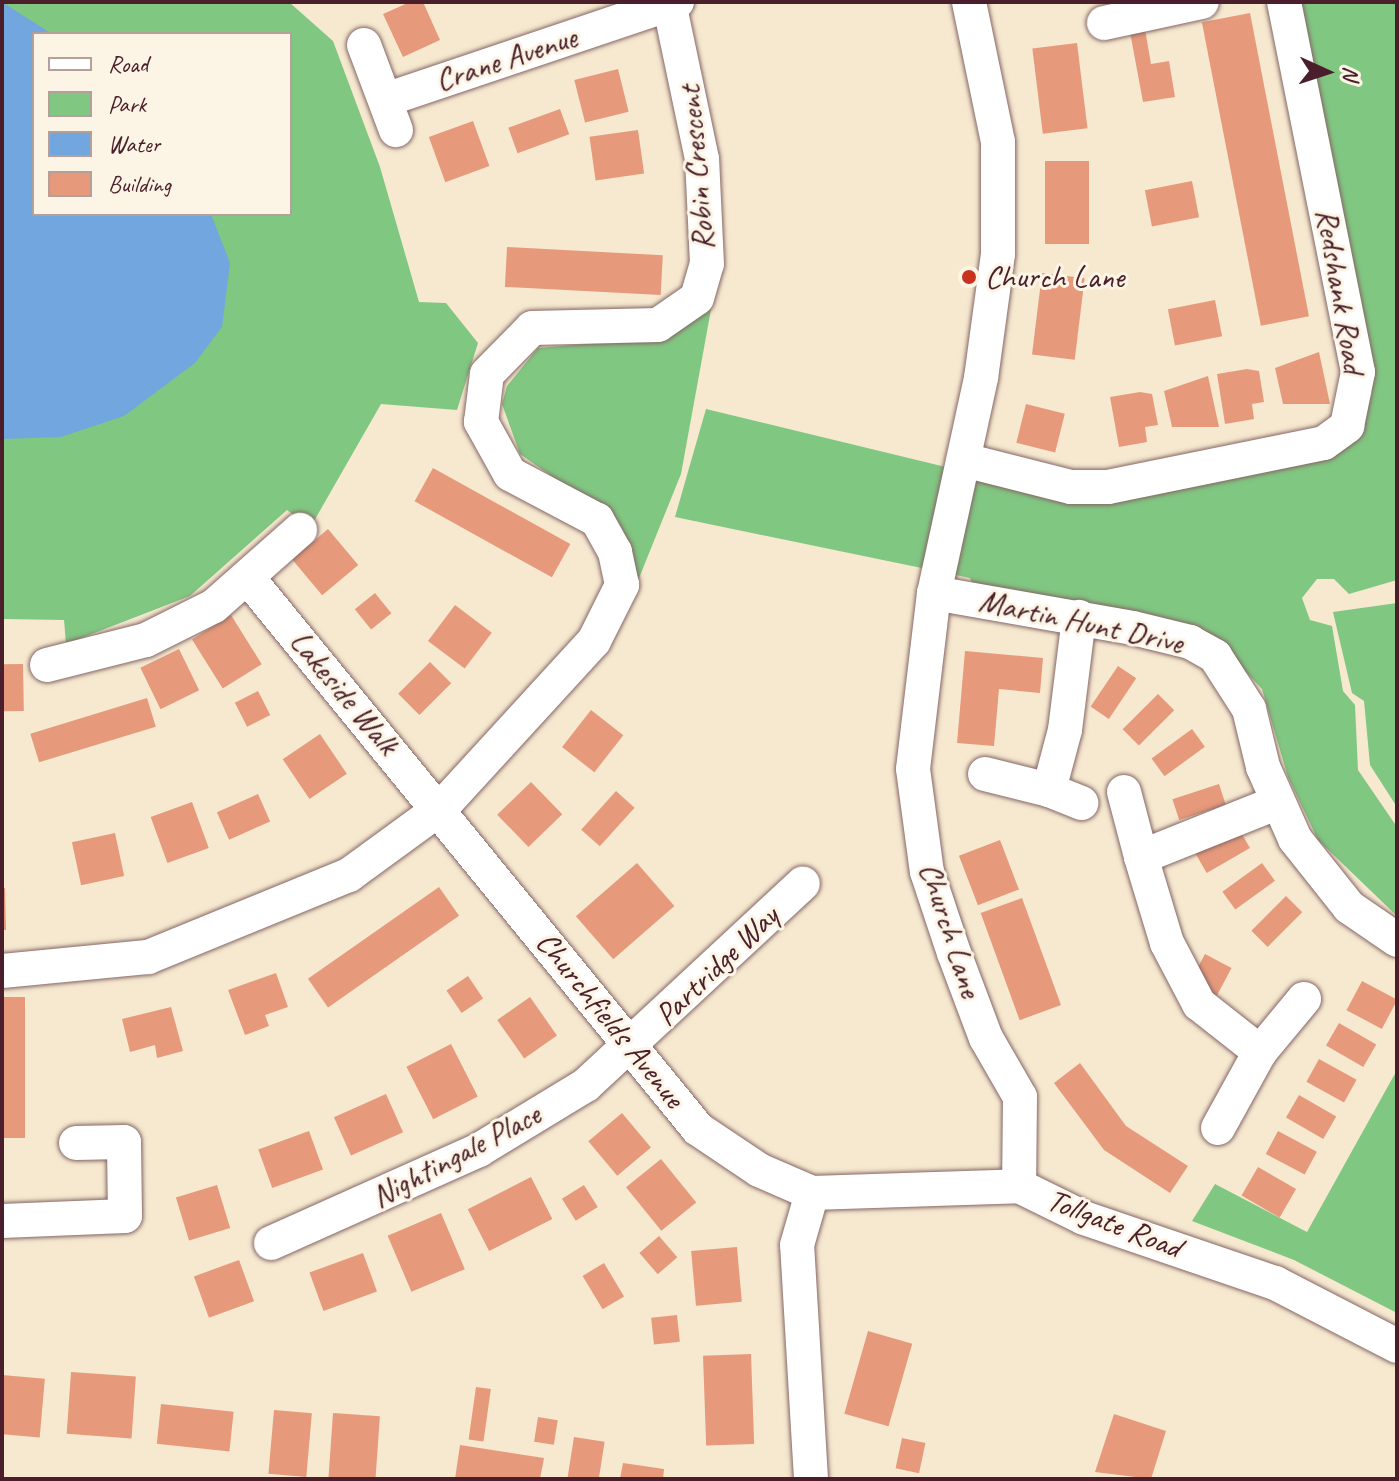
<!DOCTYPE html>
<style>
body{margin:0}
#map{position:relative;width:1399px;height:1481px;overflow:hidden;background:#f6e9d0;font-family:Caveat,sans-serif}
div>[style]{position:absolute}
.green>*{inset:0;background:#80c782}
.water>*{inset:0;background:#71a6de}
.building>*{inset:0;background:#e69a7b;transform-origin:0 0}
.roads{filter:drop-shadow(0 0 2px #866665) drop-shadow(0 0 2px #866665)}
.minor>*{height:34px;margin:-17px;padding:0 17px;transform-origin:17px;border-radius:17px;background:#fff}
.dots>*{width:22px;height:22px;translate:-50% -50%;box-sizing:border-box;border:4px solid #fcf5e5;border-radius:50%}
span{translate:-50% -50%;white-space:nowrap;text-align:center;line-height:1.15;-webkit-text-stroke:6px #fcf5e5;paint-order:stroke}
.street-label{font-size:32px;color:#4a1f2b}
.poi-label{font-size:32px;color:#4a1f2b}
.left{translate:0 -50%;text-align:left}
.frame{position:absolute;inset:0;border:4px solid #4a1f2b;pointer-events:none}
.legend{position:absolute;left:32px;top:32px;width:260px;height:184px;box-sizing:border-box;background:#fcf5e5;border:2px solid #b59f9b;margin:0;padding:10px 14px;list-style:none;font-size:24px;color:#4a1f2b}
.legend li{display:flex;align-items:center;gap:16px;height:40px}
.legend b{width:40px;border:2px solid #b59f9b}
.north{position:absolute;left:1287px;top:32px;width:80px;height:80px;-webkit-text-stroke:6px #fcf5e5;paint-order:stroke;rotate:93deg;font-size:22px;font-weight:700;line-height:32px;text-align:center;color:#4a1f2b}
.north::after{content:'';display:block;margin:auto;width:28px;height:36px;background:#4a1f2b;clip-path:polygon(50% 0,100% 100%,50% 72%,0 100%)}
</style>
<div id="map">
<div class="green">
<div style="clip-path:polygon(evenodd,2px 2px,289px 2px,333px 41px,380px 167px,419px 302px,446px 303px,478px 343px,457px 410px,381px 404px,310px 528px,287px 510px,190px 596px,66px 644px,64px 620px,2px 619px,2px 2px,34px 34px,290px 34px,290px 214px,34px 214px,34px 34px)"></div>
<div style="clip-path:polygon(1296px 2px,1397px 2px,1397px 580px,1349px 594px,1334px 579px,1317px 579px,1302px 598px,1310px 620px,1332px 626px,1343px 691px,1355px 705px,1358px 770px,1397px 827px,1397px 916px,1318px 840px,1288px 777px,1262px 689px,1213px 637px,979px 600px,970px 578px,675px 517px,706px 409px,1082px 500px,1357px 432px,1372px 394px)"></div>
<div style="clip-path:polygon(712px 304px,681px 474px,637px 583px,579px 495px,520px 454px,502px 404px,507px 386px,538px 348px,669px 337px)"></div>
<div style="clip-path:polygon(1397px 603px,1397px 807px,1370px 765px,1364px 701px,1352px 693px,1333px 612px)"></div>
<div style="clip-path:polygon(1397px 1070px,1397px 1313px,1294px 1260px,1192px 1221px,1215px 1184px,1307px 1232px)"></div>
</div>
<div class="water">
<div style="clip-path:polygon(2px 2px,52px 34px,34px 34px,34px 214px,211px 214px,230px 263px,222px 327px,195px 363px,124px 416px,61px 437px,2px 439px)"></div>
</div>
<div class="building">
<div style="clip-path:polygon(410px 2px,423px 2px,440px 40px,403px 57px,383px 14px)"></div>
<div style="left:1250px;top:13px;width:309px;height:49px;rotate:79deg"></div>
<div style="clip-path:polygon(1145px 29px,1151px 64px,1169px 61px,1175px 97px,1143px 102px,1130px 32px)"></div>
<div style="left:1077px;top:43px;width:86px;height:45px;rotate:83deg"></div>
<div style="left:618px;top:69px;width:44px;height:45px;rotate:76deg"></div>
<div style="left:560px;top:109px;width:27px;height:55px;rotate:70deg"></div>
<div style="left:473px;top:121px;width:48px;height:47px;rotate:70deg"></div>
<div style="left:638px;top:130px;width:44px;height:49px;rotate:82deg"></div>
<div style="left:1045px;top:161px;width:44px;height:83px"></div>
<div style="left:1192px;top:181px;width:37px;height:48px;rotate:79deg"></div>
<div style="left:507px;top:247px;width:156px;height:40px;rotate:3deg"></div>
<div style="left:1042px;top:273px;width:43px;height:82px;rotate:7deg"></div>
<div style="left:1215px;top:300px;width:37px;height:48px;rotate:79deg"></div>
<div style="clip-path:polygon(1319px 352px,1330px 404px,1283px 404px,1275px 368px)"></div>
<div style="clip-path:polygon(1247px 369px,1259px 371px,1264px 402px,1252px 404px,1254px 419px,1225px 424px,1217px 374px)"></div>
<div style="clip-path:polygon(1208px 376px,1219px 427px,1172px 427px,1164px 391px)"></div>
<div style="clip-path:polygon(1140px 392px,1152px 394px,1158px 425px,1145px 427px,1147px 442px,1119px 447px,1110px 397px)"></div>
<div style="left:1026px;top:404px;width:40px;height:40px;rotate:14deg"></div>
<div style="left:433px;top:468px;width:157px;height:38px;rotate:29deg"></div>
<div style="left:328px;top:529px;width:47px;height:47px;rotate:50deg"></div>
<div style="left:375px;top:593px;width:26px;height:26px;rotate:51deg"></div>
<div style="left:455px;top:605px;width:46px;height:45px;rotate:37deg"></div>
<div style="left:231px;top:615px;width:58px;height:46px;rotate:58deg"></div>
<div style="left:179px;top:649px;width:46px;height:43px;rotate:64deg"></div>
<div style="clip-path:polygon(965px 651px,1043px 658px,1040px 693px,999px 689px,994px 746px,957px 743px)"></div>
<div style="left:430px;top:662px;width:30px;height:45px;rotate:45deg"></div>
<div style="left:23px;top:664px;width:47px;height:21px;rotate:89deg"></div>
<div style="left:1118px;top:666px;width:22px;height:49px;rotate:34deg"></div>
<div style="left:258px;top:691px;width:27px;height:26px;rotate:63deg"></div>
<div style="left:1158px;top:694px;width:23px;height:50px;rotate:45deg"></div>
<div style="left:147px;top:698px;width:30px;height:122px;rotate:73deg"></div>
<div style="left:591px;top:710px;width:41px;height:47px;rotate:38deg"></div>
<div style="left:1192px;top:729px;width:22px;height:50px;rotate:54deg"></div>
<div style="left:320px;top:734px;width:48px;height:45px;rotate:56deg"></div>
<div style="left:531px;top:782px;width:45px;height:47px;rotate:46deg"></div>
<div style="left:1219px;top:784px;width:22px;height:49px;rotate:72deg"></div>
<div style="left:616px;top:791px;width:25px;height:52px;rotate:42deg"></div>
<div style="left:258px;top:794px;width:30px;height:45px;rotate:66deg"></div>
<div style="left:192px;top:802px;width:49px;height:44px;rotate:70deg"></div>
<div style="left:1239px;top:829px;width:22px;height:50px;rotate:60deg"></div>
<div style="left:115px;top:833px;width:44px;height:44px;rotate:78deg"></div>
<div style="left:1000px;top:840px;width:53px;height:44px;rotate:69deg"></div>
<div style="left:637px;top:863px;width:57px;height:81px;rotate:49deg"></div>
<div style="left:1262px;top:863px;width:22px;height:49px;rotate:54deg"></div>
<div style="left:439px;top:887px;width:35px;height:160px;rotate:55deg"></div>
<div style="clip-path:polygon(2px 888px,5px 888px,6px 930px,2px 930px)"></div>
<div style="left:1286px;top:896px;width:23px;height:49px;rotate:45deg"></div>
<div style="left:1022px;top:898px;width:114px;height:44px;rotate:70deg"></div>
<div style="left:1205px;top:954px;width:30px;height:31px;rotate:28deg"></div>
<div style="clip-path:polygon(276px 973px,288px 1007px,265px 1015px,269px 1026px,245px 1035px,228px 990px)"></div>
<div style="left:468px;top:976px;width:27px;height:26px;rotate:56deg"></div>
<div style="left:1362px;top:981px;width:40px;height:33px;rotate:28deg"></div>
<div style="left:25px;top:997px;width:141px;height:23px;rotate:90deg"></div>
<div style="left:530px;top:997px;width:47px;height:40px;rotate:55deg"></div>
<div style="clip-path:polygon(171px 1007px,183px 1051px,157px 1058px,155px 1045px,130px 1052px,122px 1019px)"></div>
<div style="left:1339px;top:1023px;width:43px;height:26px;rotate:30deg"></div>
<div style="left:451px;top:1044px;width:59px;height:50px;rotate:63deg"></div>
<div style="left:1319px;top:1059px;width:43px;height:26px;rotate:29deg"></div>
<div style="clip-path:polygon(1080px 1063px,1126px 1126px,1188px 1166px,1170px 1193px,1104px 1150px,1054px 1083px)"></div>
<div style="left:386px;top:1094px;width:42px;height:57px;rotate:66deg"></div>
<div style="left:1299px;top:1095px;width:43px;height:26px;rotate:30deg"></div>
<div style="left:622px;top:1113px;width:45px;height:44px;rotate:50deg"></div>
<div style="left:309px;top:1131px;width:41px;height:54px;rotate:70deg"></div>
<div style="left:1278px;top:1131px;width:44px;height:26px;rotate:28deg"></div>
<div style="left:661px;top:1159px;width:56px;height:45px;rotate:51deg"></div>
<div style="left:1258px;top:1167px;width:44px;height:33px;rotate:30deg"></div>
<div style="left:531px;top:1177px;width:47px;height:71px;rotate:63deg"></div>
<div style="left:217px;top:1185px;width:45px;height:43px;rotate:73deg"></div>
<div style="left:584px;top:1185px;width:26px;height:26px;rotate:58deg"></div>
<div style="left:441px;top:1213px;width:61px;height:58px;rotate:67deg"></div>
<div style="left:659px;top:1236px;width:28px;height:26px;rotate:49deg"></div>
<div style="left:737px;top:1247px;width:55px;height:46px;rotate:85deg"></div>
<div style="left:363px;top:1253px;width:41px;height:57px;rotate:70deg"></div>
<div style="left:239px;top:1260px;width:44px;height:48px;rotate:70deg"></div>
<div style="left:604px;top:1263px;width:39px;height:25px;rotate:59deg"></div>
<div style="left:677px;top:1315px;width:27px;height:26px;rotate:84deg"></div>
<div style="left:868px;top:1331px;width:46px;height:86px;rotate:16deg"></div>
<div style="left:751px;top:1354px;width:90px;height:48px;rotate:88deg"></div>
<div style="left:71px;top:1372px;width:65px;height:62px;rotate:4deg"></div>
<div style="left:2px;top:1375px;width:43px;height:59px;rotate:5deg"></div>
<div style="left:476px;top:1387px;width:15px;height:53px;rotate:8deg"></div>
<div style="left:161px;top:1404px;width:73px;height:40px;rotate:6deg"></div>
<div style="left:274px;top:1410px;width:38px;height:64px;rotate:5deg"></div>
<div style="left:333px;top:1413px;width:47px;height:66px;rotate:4deg"></div>
<div style="clip-path:polygon(1114px 1414px,1166px 1431px,1151px 1479px,1095px 1472px)"></div>
<div style="left:538px;top:1417px;width:20px;height:25px;rotate:9deg"></div>
<div style="left:574px;top:1437px;width:31px;height:43px;rotate:9deg"></div>
<div style="left:902px;top:1438px;width:24px;height:31px;rotate:12deg"></div>
<div style="clip-path:polygon(460px 1445px,544px 1458px,540px 1479px,455px 1479px)"></div>
<div style="clip-path:polygon(623px 1463px,664px 1469px,663px 1479px,620px 1479px)"></div>
</div>
<div class="roads">
<div class="minor">
<div style="left:969px;top:2px;width:143px;rotate:78.3deg"></div>
<div style="left:998px;top:142px;width:112px;rotate:90deg"></div>
<div style="left:998px;top:254px;width:125px;rotate:97.8deg"></div>
<div style="left:981px;top:378px;width:220px;rotate:102.3deg"></div>
<div style="left:934px;top:593px;width:177px;rotate:96.8deg"></div>
<div style="left:913px;top:769px;width:104px;rotate:82.3deg"></div>
<div style="left:927px;top:872px;width:85px;rotate:71.6deg"></div>
<div style="left:954px;top:953px;width:91px;rotate:69.4deg"></div>
<div style="left:986px;top:1038px;width:68px;rotate:60deg"></div>
<div style="left:1020px;top:1097px;width:89px;rotate:90.6deg"></div>
<div style="left:1104px;top:23px;width:100px;rotate:-12.1deg"></div>
<div style="left:364px;top:45px;width:91px;rotate:69.4deg"></div>
<div style="left:388px;top:99px;width:305px;rotate:-18.6deg"></div>
<div style="left:964px;top:460px;width:110px;rotate:14.2deg"></div>
<div style="left:1071px;top:487px;width:37px"></div>
<div style="left:1108px;top:487px;width:220px;rotate:-11.5deg"></div>
<div style="left:1324px;top:443px;width:29px;rotate:-36deg"></div>
<div style="left:1347px;top:426px;width:55px;rotate:-78.5deg"></div>
<div style="left:1358px;top:372px;width:377px;rotate:-101.3deg"></div>
<div style="left:248px;top:578px;width:711px;rotate:50.76deg"></div>
<div style="left:698px;top:1129px;width:73px;rotate:33.9deg"></div>
<div style="left:759px;top:1170px;width:58px;rotate:23.5deg"></div>
<div style="left:812px;top:1193px;width:207px;rotate:-1.9deg"></div>
<div style="left:1019px;top:1186px;width:72px;rotate:26.2deg"></div>
<div style="left:1084px;top:1218px;width:202px;rotate:18.8deg"></div>
<div style="left:1275px;top:1283px;width:137px;rotate:27.3deg"></div>
<div style="left:934px;top:593px;width:202px;rotate:10deg"></div>
<div style="left:1133px;top:628px;width:59px;rotate:13.8deg"></div>
<div style="left:1190px;top:642px;width:29px;rotate:29deg"></div>
<div style="left:1215px;top:656px;width:63px;rotate:57.3deg"></div>
<div style="left:1249px;top:709px;width:60px;rotate:76.4deg"></div>
<div style="left:1263px;top:767px;width:79px;rotate:66deg"></div>
<div style="left:1295px;top:839px;width:87px;rotate:51.5deg"></div>
<div style="left:1349px;top:907px;width:58px;rotate:34.5deg"></div>
<div style="left:47px;top:665px;width:102px;rotate:-14.2deg"></div>
<div style="left:146px;top:640px;width:76px;rotate:-26.6deg"></div>
<div style="left:214px;top:606px;width:115px;rotate:-41.5deg"></div>
<div style="left:985px;top:774px;width:66px;rotate:14deg"></div>
<div style="left:1049px;top:790px;width:62px;rotate:-75.1deg"></div>
<div style="left:1065px;top:730px;width:114px;rotate:-82.9deg"></div>
<div style="left:1049px;top:790px;width:35px;rotate:22deg"></div>
<div style="left:1124px;top:792px;width:67px;rotate:75.3deg"></div>
<div style="left:1141px;top:857px;width:145px;rotate:-21.8deg"></div>
<div style="left:1141px;top:857px;width:90px;rotate:73.2deg"></div>
<div style="left:1167px;top:943px;width:69px;rotate:62.3deg"></div>
<div style="left:1199px;top:1004px;width:78px;rotate:38.2deg"></div>
<div style="left:1260px;top:1052px;width:69px;rotate:-50.3deg"></div>
<div style="left:2px;top:971px;width:147px;rotate:-5.5deg"></div>
<div style="left:148px;top:957px;width:217px;rotate:-22.2deg"></div>
<div style="left:349px;top:875px;width:114px;rotate:-36.1deg"></div>
<div style="left:441px;top:808px;width:226px;rotate:-47.5deg"></div>
<div style="left:594px;top:641px;width:63px;rotate:-63.4deg"></div>
<div style="left:622px;top:585px;width:34px;rotate:-102deg"></div>
<div style="left:615px;top:552px;width:37px;rotate:-119deg"></div>
<div style="left:597px;top:520px;width:98px;rotate:-152.1deg"></div>
<div style="left:510px;top:474px;width:60px;rotate:-119.1deg"></div>
<div style="left:481px;top:422px;width:48px;rotate:-82.9deg"></div>
<div style="left:487px;top:374px;width:64px;rotate:-45.6deg"></div>
<div style="left:532px;top:328px;width:126px;rotate:-1.4deg"></div>
<div style="left:658px;top:325px;width:47px;rotate:-34.7deg"></div>
<div style="left:697px;top:298px;width:35px;rotate:-74deg"></div>
<div style="left:707px;top:264px;width:105px;rotate:-92.7deg"></div>
<div style="left:702px;top:159px;width:160px;rotate:-101.9deg"></div>
<div style="left:1218px;top:1128px;width:87px;rotate:-61.1deg"></div>
<div style="left:2px;top:1221px;width:123px;rotate:-2.3deg"></div>
<div style="left:125px;top:1216px;width:74px;rotate:-90.8deg"></div>
<div style="left:124px;top:1142px;width:48px;rotate:178.8deg"></div>
<div style="left:271px;top:1243px;width:228px;rotate:-24.1deg"></div>
<div style="left:479px;top:1150px;width:125px;rotate:-31.3deg"></div>
<div style="left:586px;top:1085px;width:296px;rotate:-42.9deg"></div>
<div style="left:811px;top:1479px;width:234px;rotate:-93.4deg"></div>
<div style="left:797px;top:1245px;width:54px;rotate:-73.9deg"></div>
</div>
</div>
<div class="dots">
<div style="left:969px;top:277px;background:#c8321e"></div>
</div>
<div class="street-label">
<span style="left:506px;top:59px;rotate:-18deg">Crane Avenue</span>
<span style="left:697px;top:168px;rotate:-95deg">Robin Crescent</span>
<span style="left:1340px;top:291px;rotate:80deg">Redshank Road</span>
<span style="left:1081px;top:622px;rotate:12deg">Martin Hunt Drive</span>
<span style="left:344px;top:693px;rotate:50deg">Lakeside Walk</span>
<span style="left:950px;top:930px;rotate:72deg">Church Lane</span>
<span style="left:717px;top:966px;rotate:-44deg">Partridge Way</span>
<span style="left:610px;top:1020px;rotate:51deg">Churchfields Avenue</span>
<span style="left:456px;top:1156px;rotate:-28deg">Nightingale Place</span>
<span style="left:1114px;top:1224px;rotate:21deg">Tollgate Road</span>
</div>
<div class="poi-label">
<span class="left" style="left:985px;top:277px">Church Lane</span>
</div>
<div class="frame"></div>
<ul class="legend">
<li><b style="height:10px;background:#fff"></b>Road</li>
<li><b style="height:22px;background:#80c782"></b>Park</li>
<li><b style="height:22px;background:#71a6de"></b>Water</li>
<li><b style="height:22px;background:#e69a7b"></b>Building</li>
</ul>
<div class="north">N</div>
</div>
